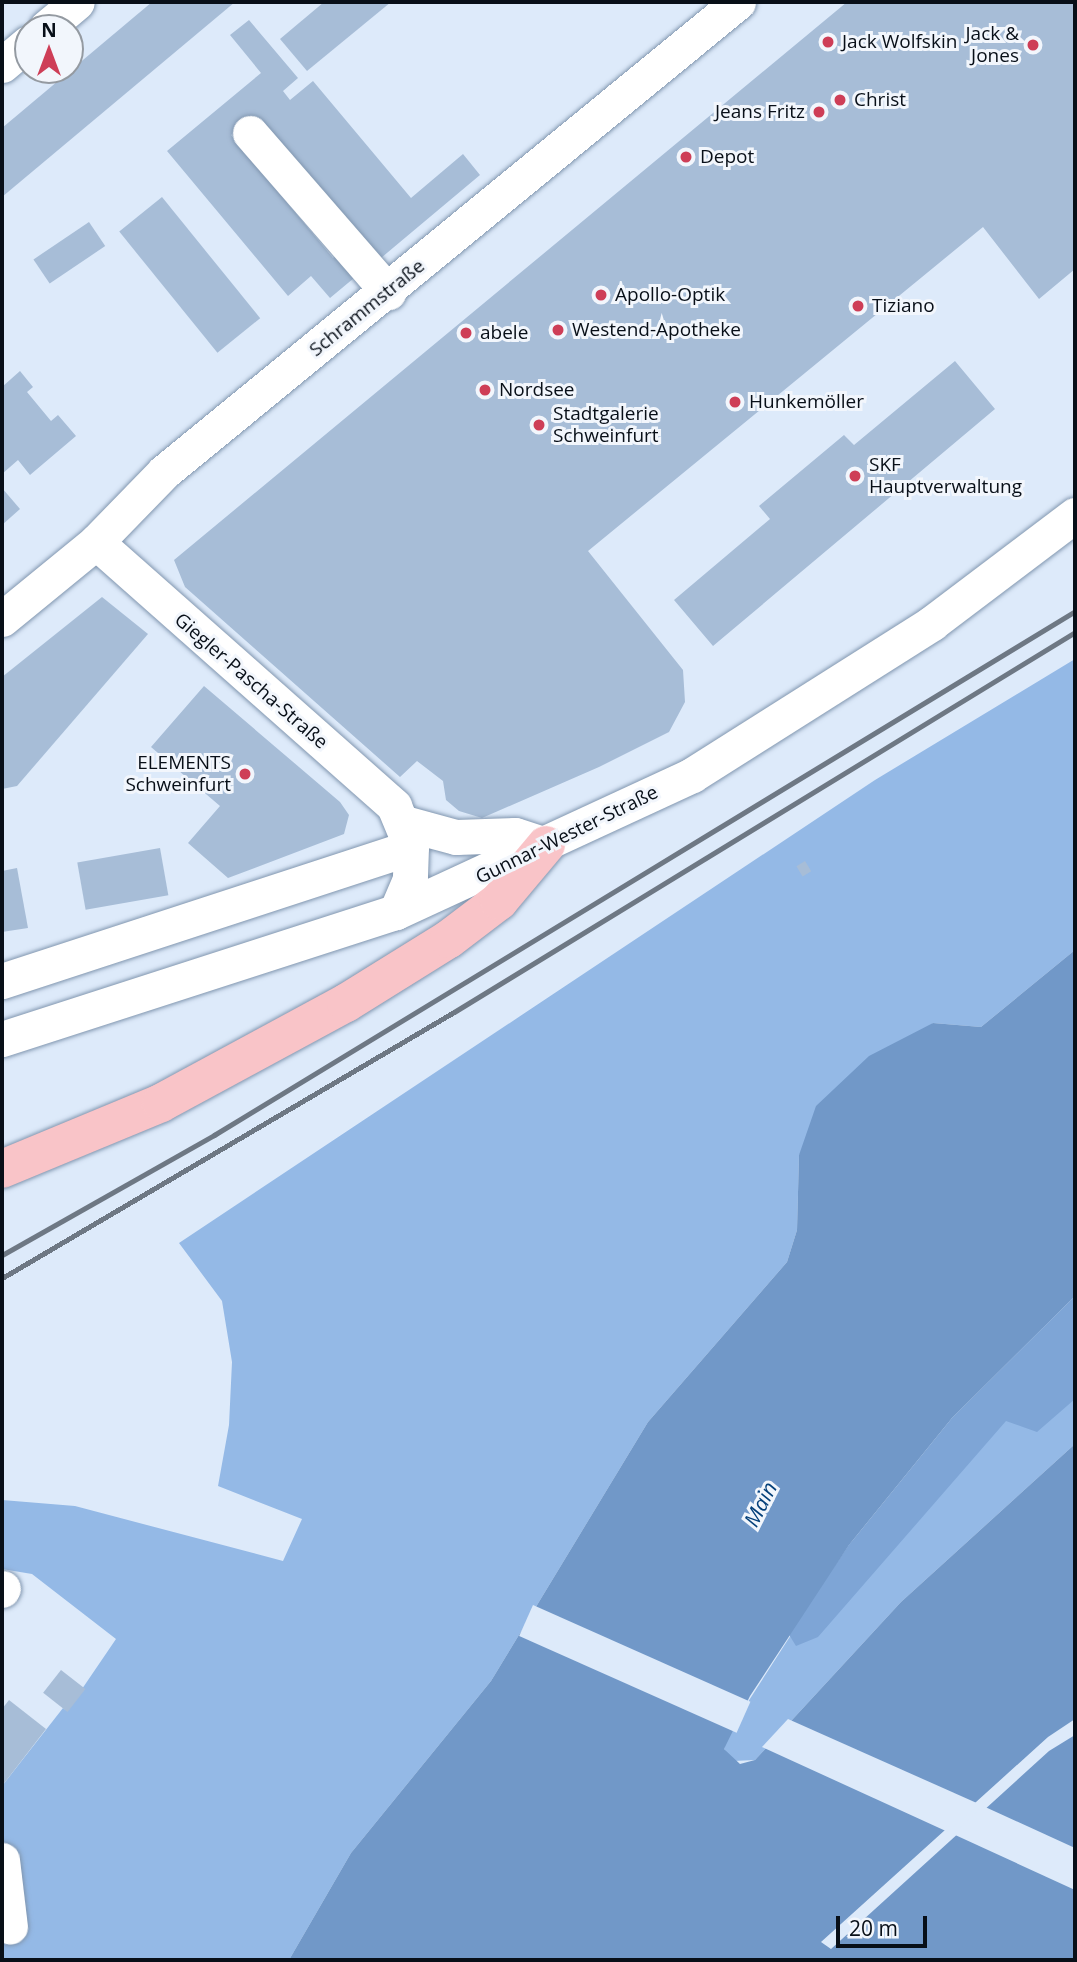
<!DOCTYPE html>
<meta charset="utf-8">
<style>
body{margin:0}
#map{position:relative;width:1077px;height:1962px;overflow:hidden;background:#ddeafa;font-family:"Open Sans",sans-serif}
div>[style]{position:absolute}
.green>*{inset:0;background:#94b9e6}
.forest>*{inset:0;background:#7ea5d6}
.water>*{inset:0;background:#7198c8}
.pier>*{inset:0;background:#ddeafa;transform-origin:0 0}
.building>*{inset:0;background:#a7bdd7;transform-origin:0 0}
.roads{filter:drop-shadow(0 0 2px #8196af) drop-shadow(0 0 2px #8196af)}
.minor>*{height:35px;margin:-17.5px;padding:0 17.5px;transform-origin:17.5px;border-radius:17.5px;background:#fff}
.major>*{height:38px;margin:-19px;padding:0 19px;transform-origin:19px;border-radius:19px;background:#f9c4c8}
.rail>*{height:5px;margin:-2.5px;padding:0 2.5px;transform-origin:2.5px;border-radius:2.5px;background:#6e7884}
.dots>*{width:19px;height:19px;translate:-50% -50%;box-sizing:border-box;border:4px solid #f2f6fc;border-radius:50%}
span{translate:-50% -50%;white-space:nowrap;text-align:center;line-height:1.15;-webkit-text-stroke:6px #f2f6fc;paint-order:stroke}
.poi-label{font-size:19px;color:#080f18}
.right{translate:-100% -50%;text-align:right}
.left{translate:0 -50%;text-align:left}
.street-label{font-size:19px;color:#080f18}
.water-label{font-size:21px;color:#04407a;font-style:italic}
.frame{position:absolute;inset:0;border:4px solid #080f18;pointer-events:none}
.north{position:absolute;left:14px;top:14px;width:70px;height:70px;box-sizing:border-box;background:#f2f6fc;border:2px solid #949aa1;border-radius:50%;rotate:0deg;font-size:19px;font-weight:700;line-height:28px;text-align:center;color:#080f18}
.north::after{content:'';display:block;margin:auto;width:24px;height:32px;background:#ce3e57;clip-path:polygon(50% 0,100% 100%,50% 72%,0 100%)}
.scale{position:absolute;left:836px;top:1916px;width:91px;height:32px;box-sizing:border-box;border:4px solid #080f18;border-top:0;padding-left:9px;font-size:21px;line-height:24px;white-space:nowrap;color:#080f18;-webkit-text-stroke:5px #f2f6fc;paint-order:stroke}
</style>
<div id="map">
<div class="green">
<div style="clip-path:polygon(1075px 659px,1075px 950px,981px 1027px,933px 1023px,799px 1155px,797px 1230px,787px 1262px,648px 1422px,491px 1681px,351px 1853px,289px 1960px,2px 1960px,2px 1786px,63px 1708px,67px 1711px,116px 1639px,32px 1574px,2px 1569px,2px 1500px,75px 1506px,283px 1561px,302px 1519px,218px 1486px,229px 1425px,232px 1362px,222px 1301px,179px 1243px,875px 780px)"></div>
<div style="clip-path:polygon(1075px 1296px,1075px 1444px,901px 1602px,755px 1760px,733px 1761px,724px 1749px,726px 1736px,849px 1545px)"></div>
</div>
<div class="forest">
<div style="clip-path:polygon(1075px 1296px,1075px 1399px,1037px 1432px,1006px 1421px,818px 1637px,796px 1646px,788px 1633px,849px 1545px,952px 1418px)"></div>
</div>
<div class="water">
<div style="clip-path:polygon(1075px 950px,1075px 1296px,952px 1418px,849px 1545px,750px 1696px,724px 1749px,740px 1764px,755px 1760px,901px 1602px,1075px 1444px,1075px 1719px,1048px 1737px,821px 1942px,831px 1949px,1049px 1751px,1075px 1735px,1075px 1960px,289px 1960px,351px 1853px,491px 1681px,648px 1422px,787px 1262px,797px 1230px,799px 1155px,816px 1106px,869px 1056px,933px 1023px,981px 1027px)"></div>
</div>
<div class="pier">
<div style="left:533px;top:1605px;width:238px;height:34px;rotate:24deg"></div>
<div style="clip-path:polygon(788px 1719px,979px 1804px,948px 1832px,762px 1747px)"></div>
<div style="clip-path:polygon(983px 1806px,1075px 1848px,1075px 1890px,953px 1834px)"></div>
</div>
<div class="building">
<div style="clip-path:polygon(152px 2px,235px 2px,2px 197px,2px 128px)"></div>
<div style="clip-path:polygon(324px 2px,391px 2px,307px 71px,280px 39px)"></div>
<div style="clip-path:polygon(847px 2px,1075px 2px,1075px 269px,1039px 299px,983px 227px,588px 551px,683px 670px,685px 702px,669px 732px,599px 767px,482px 818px,459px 811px,446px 800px,443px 781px,417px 761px,400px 777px,185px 587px,174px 560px)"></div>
<div style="clip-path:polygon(249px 20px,298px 78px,283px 91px,290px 100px,313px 81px,411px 198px,463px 154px,480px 175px,375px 263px,253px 117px,231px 135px,333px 258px,342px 250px,360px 273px,330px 298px,311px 276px,288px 296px,167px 151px,261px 73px,230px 35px)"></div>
<div style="left:162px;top:197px;width:156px;height:55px;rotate:51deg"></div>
<div style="left:89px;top:222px;width:29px;height:67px;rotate:56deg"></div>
<div style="clip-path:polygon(955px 361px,995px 409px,713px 646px,674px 600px,770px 519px,759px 506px,844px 435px,854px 445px)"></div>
<div style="clip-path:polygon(20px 371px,33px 387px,27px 392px,51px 421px,58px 415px,76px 436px,30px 475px,18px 460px,2px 474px,2px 387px)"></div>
<div style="clip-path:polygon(2px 488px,20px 509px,2px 525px)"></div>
<div style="clip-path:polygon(102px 597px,148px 634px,17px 786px,2px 789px,2px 677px)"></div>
<div style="clip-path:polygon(204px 686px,340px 802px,349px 815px,344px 834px,228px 878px,188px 843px,220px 806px,151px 747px)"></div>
<div style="left:160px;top:848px;width:48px;height:84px;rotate:80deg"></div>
<div style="left:805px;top:861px;width:12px;height:10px;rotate:59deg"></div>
<div style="clip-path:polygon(17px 868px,28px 928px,2px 932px,2px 871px)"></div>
<div style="left:61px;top:1670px;width:31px;height:29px;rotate:38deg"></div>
<div style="clip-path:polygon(9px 1700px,46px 1729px,2px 1786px,2px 1709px)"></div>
</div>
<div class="roads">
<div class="minor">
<div style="left:46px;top:28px;width:40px;rotate:-40deg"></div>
<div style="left:2px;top:65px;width:34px;rotate:-40deg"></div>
<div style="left:250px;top:133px;width:211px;rotate:49deg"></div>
<div style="left:96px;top:542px;width:398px;rotate:41.5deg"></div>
<div style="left:394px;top:806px;width:44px;rotate:67.5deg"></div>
<div style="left:411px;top:847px;width:32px;rotate:92deg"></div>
<div style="left:410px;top:879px;width:36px;rotate:113deg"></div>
<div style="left:2px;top:619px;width:122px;rotate:-39.3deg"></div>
<div style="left:96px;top:542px;width:98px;rotate:-45.8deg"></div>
<div style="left:164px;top:472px;width:742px;rotate:-39.31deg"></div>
<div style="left:404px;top:823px;width:54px;rotate:15.1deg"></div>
<div style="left:456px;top:837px;width:59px;rotate:-1.9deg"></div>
<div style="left:515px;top:835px;width:33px;rotate:18deg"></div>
<div style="left:2px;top:981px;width:430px;rotate:-18.1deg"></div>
<div style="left:2px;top:1039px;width:414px;rotate:-17.9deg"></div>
<div style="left:396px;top:912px;width:326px;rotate:-24.8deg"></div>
<div style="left:692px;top:775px;width:284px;rotate:-32.3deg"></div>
<div style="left:932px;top:623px;width:179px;rotate:-37.1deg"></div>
<div style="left:2px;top:1590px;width:2px;rotate:-63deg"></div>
<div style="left:2px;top:1860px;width:67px;rotate:83.2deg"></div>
</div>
<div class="major">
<div style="left:2px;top:1169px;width:172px;rotate:-22.5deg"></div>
<div style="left:161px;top:1103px;width:210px;rotate:-28.4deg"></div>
<div style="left:346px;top:1003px;width:121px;rotate:-31.9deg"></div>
<div style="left:449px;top:939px;width:63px;rotate:-37.2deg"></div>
<div style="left:499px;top:901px;width:73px;rotate:-50deg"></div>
</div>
</div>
<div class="rail">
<div style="left:2px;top:1255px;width:244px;rotate:-29.5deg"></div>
<div style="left:214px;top:1135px;width:1008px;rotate:-31.32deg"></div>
<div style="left:2px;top:1278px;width:524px;rotate:-30.48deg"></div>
<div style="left:454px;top:1012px;width:728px;rotate:-31.46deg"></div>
</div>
<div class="dots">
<div style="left:828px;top:42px;background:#ce3e57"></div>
<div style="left:1033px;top:45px;background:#ce3e57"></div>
<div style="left:840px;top:100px;background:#ce3e57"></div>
<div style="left:819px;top:112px;background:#ce3e57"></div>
<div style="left:686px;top:157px;background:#ce3e57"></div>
<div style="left:601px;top:295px;background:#ce3e57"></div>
<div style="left:858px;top:306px;background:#ce3e57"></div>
<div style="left:558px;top:330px;background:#ce3e57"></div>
<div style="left:466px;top:333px;background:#ce3e57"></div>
<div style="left:485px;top:390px;background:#ce3e57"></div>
<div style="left:735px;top:402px;background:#ce3e57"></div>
<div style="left:539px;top:425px;background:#ce3e57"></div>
<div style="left:855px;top:476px;background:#ce3e57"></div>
<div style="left:245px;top:774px;background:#ce3e57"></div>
</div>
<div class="poi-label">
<span class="right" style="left:1019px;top:45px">Jack &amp;<br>Jones</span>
<span class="left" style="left:842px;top:42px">Jack Wolfskin</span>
<span class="left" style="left:854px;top:100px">Christ</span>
<span class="right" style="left:805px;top:112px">Jeans Fritz</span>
<span class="left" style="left:700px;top:157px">Depot</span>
<span class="left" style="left:615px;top:295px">Apollo-Optik</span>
<span class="left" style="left:872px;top:306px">Tiziano</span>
<span class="left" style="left:572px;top:330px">Westend-Apotheke</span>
<span class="left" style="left:480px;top:333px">abele</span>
<span class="left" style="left:499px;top:390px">Nordsee</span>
<span class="left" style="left:749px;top:402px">Hunkemöller</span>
<span class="left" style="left:553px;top:425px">Stadtgalerie<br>Schweinfurt</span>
<span class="left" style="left:869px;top:476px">SKF<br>Hauptverwaltung</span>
<span class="right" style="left:231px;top:774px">ELEMENTS<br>Schweinfurt</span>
</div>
<div class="street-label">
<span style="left:367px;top:308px;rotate:-39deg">Schrammstraße</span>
<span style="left:251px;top:681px;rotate:41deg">Giegler-Pascha-Straße</span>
<span style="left:567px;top:835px;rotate:-26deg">Gunnar-Wester-Straße</span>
</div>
<div class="water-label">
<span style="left:760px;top:1504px;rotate:-63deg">Main</span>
</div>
<div class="frame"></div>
<div class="north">N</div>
<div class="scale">20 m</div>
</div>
